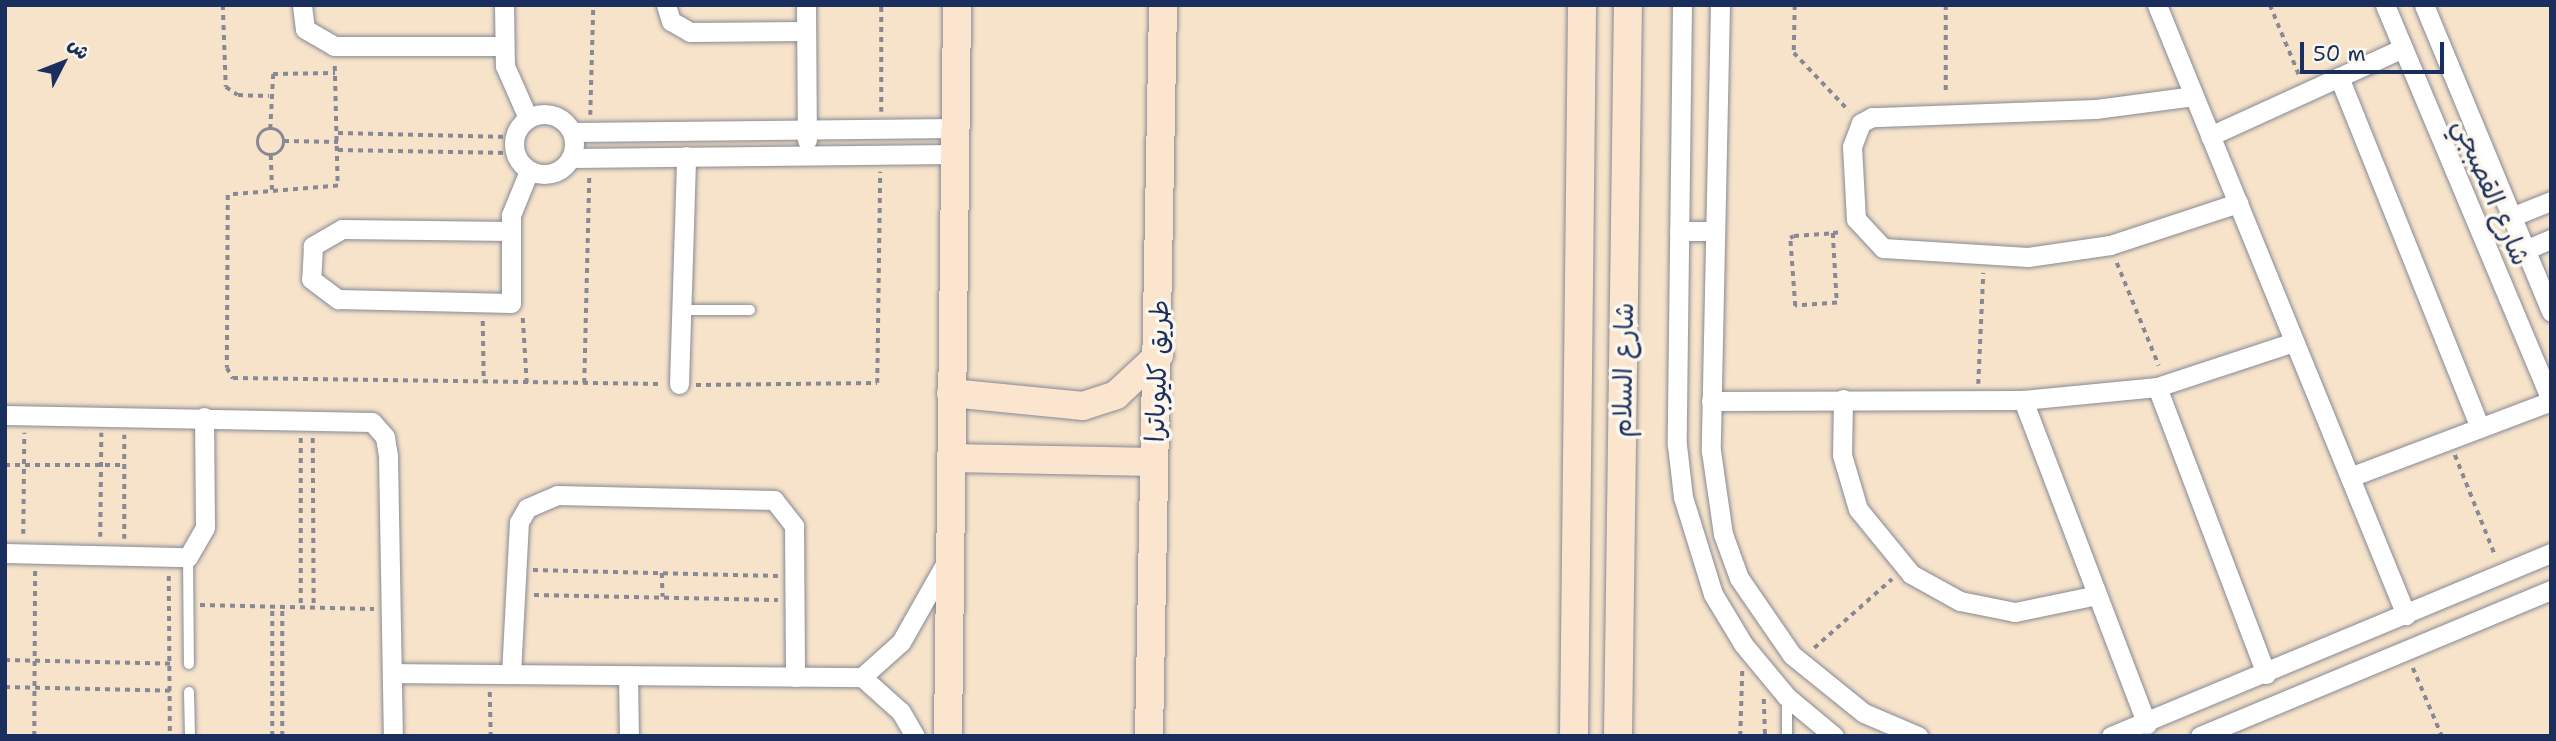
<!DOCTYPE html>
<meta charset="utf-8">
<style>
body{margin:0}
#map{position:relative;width:2556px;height:741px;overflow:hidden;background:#f6e3ca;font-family:"Shantell Sans","Playpen Sans Arabic",sans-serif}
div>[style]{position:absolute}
.path>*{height:3.5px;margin-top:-1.75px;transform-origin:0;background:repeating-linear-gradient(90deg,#888994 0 5px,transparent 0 10px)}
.path>.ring{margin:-1.75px;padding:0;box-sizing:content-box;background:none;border:3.5px solid #888994;border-radius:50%}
.roads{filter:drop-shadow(0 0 2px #888994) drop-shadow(0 0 2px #888994)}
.service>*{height:10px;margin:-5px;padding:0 5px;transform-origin:5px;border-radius:5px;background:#fff}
.minor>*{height:19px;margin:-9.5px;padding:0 9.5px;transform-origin:9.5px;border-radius:9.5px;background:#fff}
.minor>.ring{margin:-9.5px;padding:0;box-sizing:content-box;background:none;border:19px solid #fff;border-radius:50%}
.secondary>*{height:28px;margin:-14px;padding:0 14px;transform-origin:14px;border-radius:14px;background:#fce5cf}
span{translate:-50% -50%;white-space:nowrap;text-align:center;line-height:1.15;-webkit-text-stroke:7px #fbf7ec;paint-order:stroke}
.street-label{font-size:26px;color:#1b2f5e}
.frame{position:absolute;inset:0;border:7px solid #1b2f5e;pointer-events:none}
.north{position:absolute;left:28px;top:28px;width:70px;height:70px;-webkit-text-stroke:5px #fbf7ec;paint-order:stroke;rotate:48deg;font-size:19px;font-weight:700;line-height:28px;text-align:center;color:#1b2f5e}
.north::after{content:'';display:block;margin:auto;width:24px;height:32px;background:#1b2f5e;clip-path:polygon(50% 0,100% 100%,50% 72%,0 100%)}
.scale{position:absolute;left:2300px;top:42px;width:144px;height:32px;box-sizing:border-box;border:4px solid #1b2f5e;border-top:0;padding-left:9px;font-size:21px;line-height:24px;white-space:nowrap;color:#1b2f5e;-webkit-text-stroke:5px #fbf7ec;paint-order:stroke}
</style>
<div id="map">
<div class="path">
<div style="left:223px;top:5px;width:82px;rotate:87.9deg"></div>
<div style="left:226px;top:87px;width:14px;rotate:34deg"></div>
<div style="left:238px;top:95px;width:31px;rotate:2deg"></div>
<div style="left:1795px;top:5px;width:48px;rotate:91.2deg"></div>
<div style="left:1794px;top:53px;width:80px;rotate:46.5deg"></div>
<div style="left:1946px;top:5px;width:90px;rotate:90deg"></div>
<div style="left:2270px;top:5px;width:78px;rotate:67.4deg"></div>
<div style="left:335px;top:66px;width:120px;rotate:88.6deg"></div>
<div style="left:338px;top:186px;width:110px;rotate:175.3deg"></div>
<div style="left:228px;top:195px;width:173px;rotate:90.3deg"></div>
<div style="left:227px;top:368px;width:12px;rotate:59deg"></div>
<div style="left:233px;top:378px;width:427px;rotate:0.8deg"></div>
<div style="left:881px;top:112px;width:107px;rotate:-90deg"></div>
<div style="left:590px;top:115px;width:110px;rotate:-88.4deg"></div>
<div style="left:270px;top:129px;width:55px;rotate:-86.9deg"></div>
<div style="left:273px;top:74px;width:62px;rotate:-0.9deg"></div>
<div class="ring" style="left:258px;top:129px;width:22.5px;height:22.5px"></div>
<div style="left:338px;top:133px;width:177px;rotate:1.3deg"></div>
<div style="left:284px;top:141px;width:54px;rotate:1.1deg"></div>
<div style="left:338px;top:150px;width:177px;rotate:1deg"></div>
<div style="left:271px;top:155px;width:35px;rotate:88deg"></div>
<div style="left:1833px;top:233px;width:70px;rotate:86.7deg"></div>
<div style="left:1837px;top:303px;width:42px;rotate:175.9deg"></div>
<div style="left:1795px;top:306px;width:68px;rotate:-94.2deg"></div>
<div style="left:1790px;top:238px;width:4px;rotate:-27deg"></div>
<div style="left:1794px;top:236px;width:39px;rotate:-4deg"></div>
<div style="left:1833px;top:233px;width:10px;rotate:-6deg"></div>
<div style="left:2117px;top:263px;width:111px;rotate:67.8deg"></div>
<div style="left:523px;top:318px;width:65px;rotate:86.5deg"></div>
<div style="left:483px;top:321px;width:61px;rotate:89.1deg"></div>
<div style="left:584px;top:383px;width:206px;rotate:-88.6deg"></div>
<div style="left:1978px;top:384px;width:111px;rotate:-87.4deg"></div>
<div style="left:696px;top:385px;width:181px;rotate:-0.6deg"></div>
<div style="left:877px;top:383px;width:211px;rotate:-89.2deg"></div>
<div style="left:301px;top:438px;width:169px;rotate:90deg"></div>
<div style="left:313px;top:438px;width:170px;rotate:89.7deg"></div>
<div style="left:2455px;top:455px;width:108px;rotate:68.2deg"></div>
<div style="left:5px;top:465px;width:119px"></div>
<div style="left:23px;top:534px;width:101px;rotate:-89.4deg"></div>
<div style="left:100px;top:537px;width:104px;rotate:-89.4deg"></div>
<div style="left:124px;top:539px;width:104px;rotate:-90deg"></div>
<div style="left:533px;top:570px;width:245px;rotate:1.4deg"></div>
<div style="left:662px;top:573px;width:24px;rotate:88deg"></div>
<div style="left:169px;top:576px;width:160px;rotate:89.6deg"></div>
<div style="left:534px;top:595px;width:244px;rotate:1.2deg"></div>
<div style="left:200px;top:605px;width:174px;rotate:1.3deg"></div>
<div style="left:1814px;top:648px;width:104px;rotate:-41.5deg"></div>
<div style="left:5px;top:660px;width:170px;rotate:1.3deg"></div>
<div style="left:2413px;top:668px;width:74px;rotate:66.9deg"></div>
<div style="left:5px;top:687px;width:170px;rotate:1.3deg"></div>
<div style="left:490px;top:692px;width:44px;rotate:88.7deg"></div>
<div style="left:1764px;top:699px;width:37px;rotate:88deg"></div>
<div style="left:34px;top:736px;width:166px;rotate:-89.7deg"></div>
<div style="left:272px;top:736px;width:129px;rotate:-90deg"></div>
<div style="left:282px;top:736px;width:129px;rotate:-90deg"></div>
<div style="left:1740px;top:736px;width:65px;rotate:-88.2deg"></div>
</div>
<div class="roads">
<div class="service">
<div style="left:681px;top:310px;width:69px"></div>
<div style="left:188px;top:557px;width:107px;rotate:89.5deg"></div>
<div style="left:189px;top:692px;width:44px;rotate:88.7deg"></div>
<div style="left:1787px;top:736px;width:39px;rotate:-90deg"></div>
</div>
<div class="minor">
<div style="left:302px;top:5px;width:24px;rotate:83deg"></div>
<div style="left:305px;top:29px;width:34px;rotate:30deg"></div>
<div style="left:334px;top:46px;width:170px"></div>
<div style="left:504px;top:5px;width:61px;rotate:89.1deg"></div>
<div style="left:505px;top:66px;width:57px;rotate:66.1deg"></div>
<div style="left:666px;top:5px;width:17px;rotate:73deg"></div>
<div style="left:671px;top:21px;width:22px;rotate:30deg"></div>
<div style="left:690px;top:32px;width:116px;rotate:-0.5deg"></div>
<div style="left:806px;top:5px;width:135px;rotate:89.6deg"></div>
<div style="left:1682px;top:5px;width:440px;rotate:90.7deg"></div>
<div style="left:1677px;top:445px;width:52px;rotate:83.4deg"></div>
<div style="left:1683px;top:497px;width:102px;rotate:72.8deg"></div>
<div style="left:1713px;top:594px;width:58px;rotate:59deg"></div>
<div style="left:1743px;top:644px;width:69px;rotate:50.3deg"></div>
<div style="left:1787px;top:697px;width:61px;rotate:39.7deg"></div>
<div style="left:1720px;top:5px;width:446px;rotate:91.2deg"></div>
<div style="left:1711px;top:451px;width:84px;rotate:81.8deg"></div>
<div style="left:1723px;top:534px;width:47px;rotate:70deg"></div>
<div style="left:1739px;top:578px;width:93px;rotate:55.5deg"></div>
<div style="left:1792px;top:655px;width:92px;rotate:38.9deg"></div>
<div style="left:1864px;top:713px;width:59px;rotate:23.1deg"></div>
<div style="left:2157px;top:5px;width:659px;rotate:67.79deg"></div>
<div style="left:2385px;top:5px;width:428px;rotate:67.2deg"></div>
<div style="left:2424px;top:5px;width:332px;rotate:67.5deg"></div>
<div style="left:2339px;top:77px;width:378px;rotate:68.1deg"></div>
<div style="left:2194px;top:96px;width:100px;rotate:172.5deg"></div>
<div style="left:2095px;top:109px;width:223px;rotate:177.9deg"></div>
<div style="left:1872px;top:117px;width:13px;rotate:151deg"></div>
<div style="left:1861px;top:123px;width:25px;rotate:111deg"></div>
<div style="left:1852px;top:146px;width:73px;rotate:86.9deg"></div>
<div style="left:1856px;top:219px;width:40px;rotate:47deg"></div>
<div style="left:1883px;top:248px;width:145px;rotate:3.6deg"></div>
<div style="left:2028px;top:257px;width:83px;rotate:-8.3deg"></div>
<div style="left:2110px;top:245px;width:135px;rotate:-18.2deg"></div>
<div class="ring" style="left:514px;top:114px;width:41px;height:41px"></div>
<div style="left:572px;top:132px;width:383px;rotate:-0.6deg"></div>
<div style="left:2210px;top:136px;width:212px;rotate:-24.5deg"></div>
<div style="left:571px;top:158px;width:383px;rotate:-0.6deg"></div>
<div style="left:2511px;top:217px;width:43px;rotate:-21.8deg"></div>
<div style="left:511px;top:231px;width:169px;rotate:-179.3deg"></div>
<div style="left:342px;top:229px;width:34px;rotate:150deg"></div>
<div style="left:313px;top:246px;width:33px;rotate:93deg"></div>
<div style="left:311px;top:279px;width:34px;rotate:37deg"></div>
<div style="left:338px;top:299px;width:173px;rotate:1.3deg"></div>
<div style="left:511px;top:303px;width:88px;rotate:-90deg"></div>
<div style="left:511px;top:215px;width:48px;rotate:-67.8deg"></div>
<div style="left:1679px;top:231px;width:35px"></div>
<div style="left:2525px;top:250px;width:28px;rotate:-23deg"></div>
<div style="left:679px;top:384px;width:228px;rotate:-88.2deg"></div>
<div style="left:2157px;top:387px;width:307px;rotate:69.2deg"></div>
<div style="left:1843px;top:399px;width:56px;rotate:91deg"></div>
<div style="left:1842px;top:455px;width:56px;rotate:73.5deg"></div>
<div style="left:1858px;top:509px;width:84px;rotate:50.8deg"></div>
<div style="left:1911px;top:574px;width:56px;rotate:28.9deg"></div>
<div style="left:1960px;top:601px;width:56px;rotate:11.3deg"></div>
<div style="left:2015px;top:612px;width:84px;rotate:-11.7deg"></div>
<div style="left:2023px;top:400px;width:347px;rotate:69.1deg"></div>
<div style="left:1711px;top:401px;width:312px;rotate:-0.2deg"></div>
<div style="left:2023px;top:400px;width:135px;rotate:-5.5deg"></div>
<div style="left:2157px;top:387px;width:144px;rotate:-18.2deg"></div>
<div style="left:5px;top:415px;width:367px;rotate:1.1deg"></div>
<div style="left:372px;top:422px;width:20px;rotate:49deg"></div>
<div style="left:385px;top:437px;width:19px;rotate:81deg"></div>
<div style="left:388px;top:456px;width:280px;rotate:89deg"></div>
<div style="left:2350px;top:477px;width:215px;rotate:-20.7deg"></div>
<div style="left:5px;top:553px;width:183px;rotate:1.3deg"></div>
<div style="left:188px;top:557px;width:34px;rotate:-60deg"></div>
<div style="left:205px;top:527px;width:110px;rotate:-90.5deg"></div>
<div style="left:392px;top:673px;width:470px;rotate:0.5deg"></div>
<div style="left:862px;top:677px;width:52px;rotate:-41.9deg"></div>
<div style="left:901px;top:642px;width:95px;rotate:-60.5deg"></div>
<div style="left:511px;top:674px;width:152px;rotate:-87deg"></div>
<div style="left:519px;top:522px;width:16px;rotate:-60deg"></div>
<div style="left:527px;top:508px;width:33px;rotate:-23deg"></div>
<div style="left:557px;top:495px;width:217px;rotate:1.3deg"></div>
<div style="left:774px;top:500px;width:33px;rotate:52deg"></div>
<div style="left:794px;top:526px;width:151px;rotate:89.6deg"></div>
<div style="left:628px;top:675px;width:61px;rotate:89.1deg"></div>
<div style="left:862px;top:677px;width:52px;rotate:41.9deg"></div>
<div style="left:901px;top:712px;width:28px;rotate:60deg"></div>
<div style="left:2111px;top:736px;width:477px;rotate:-22.6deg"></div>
<div style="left:2200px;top:736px;width:380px;rotate:-22.6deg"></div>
</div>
<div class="secondary">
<div style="left:951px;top:393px;width:133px;rotate:5.6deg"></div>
<div style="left:1083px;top:406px;width:35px;rotate:-18deg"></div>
<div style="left:1116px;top:395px;width:59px;rotate:-42.9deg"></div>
<div style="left:951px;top:458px;width:203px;rotate:1.1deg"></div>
<div style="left:948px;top:736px;width:731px;rotate:-89.29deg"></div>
<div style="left:1149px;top:736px;width:731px;rotate:-88.9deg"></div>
<div style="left:1574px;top:736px;width:731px;rotate:-89.37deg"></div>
<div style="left:1618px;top:736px;width:731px;rotate:-89.22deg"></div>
</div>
</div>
<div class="street-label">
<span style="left:2492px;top:192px;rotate:67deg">شارع القصبجي</span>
<span style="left:1623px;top:370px;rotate:-89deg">شارع السلام</span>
<span style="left:1157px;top:371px;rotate:-88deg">طريق كليوباترا</span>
</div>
<div class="frame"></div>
<div class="north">ش</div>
<div class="scale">50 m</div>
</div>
